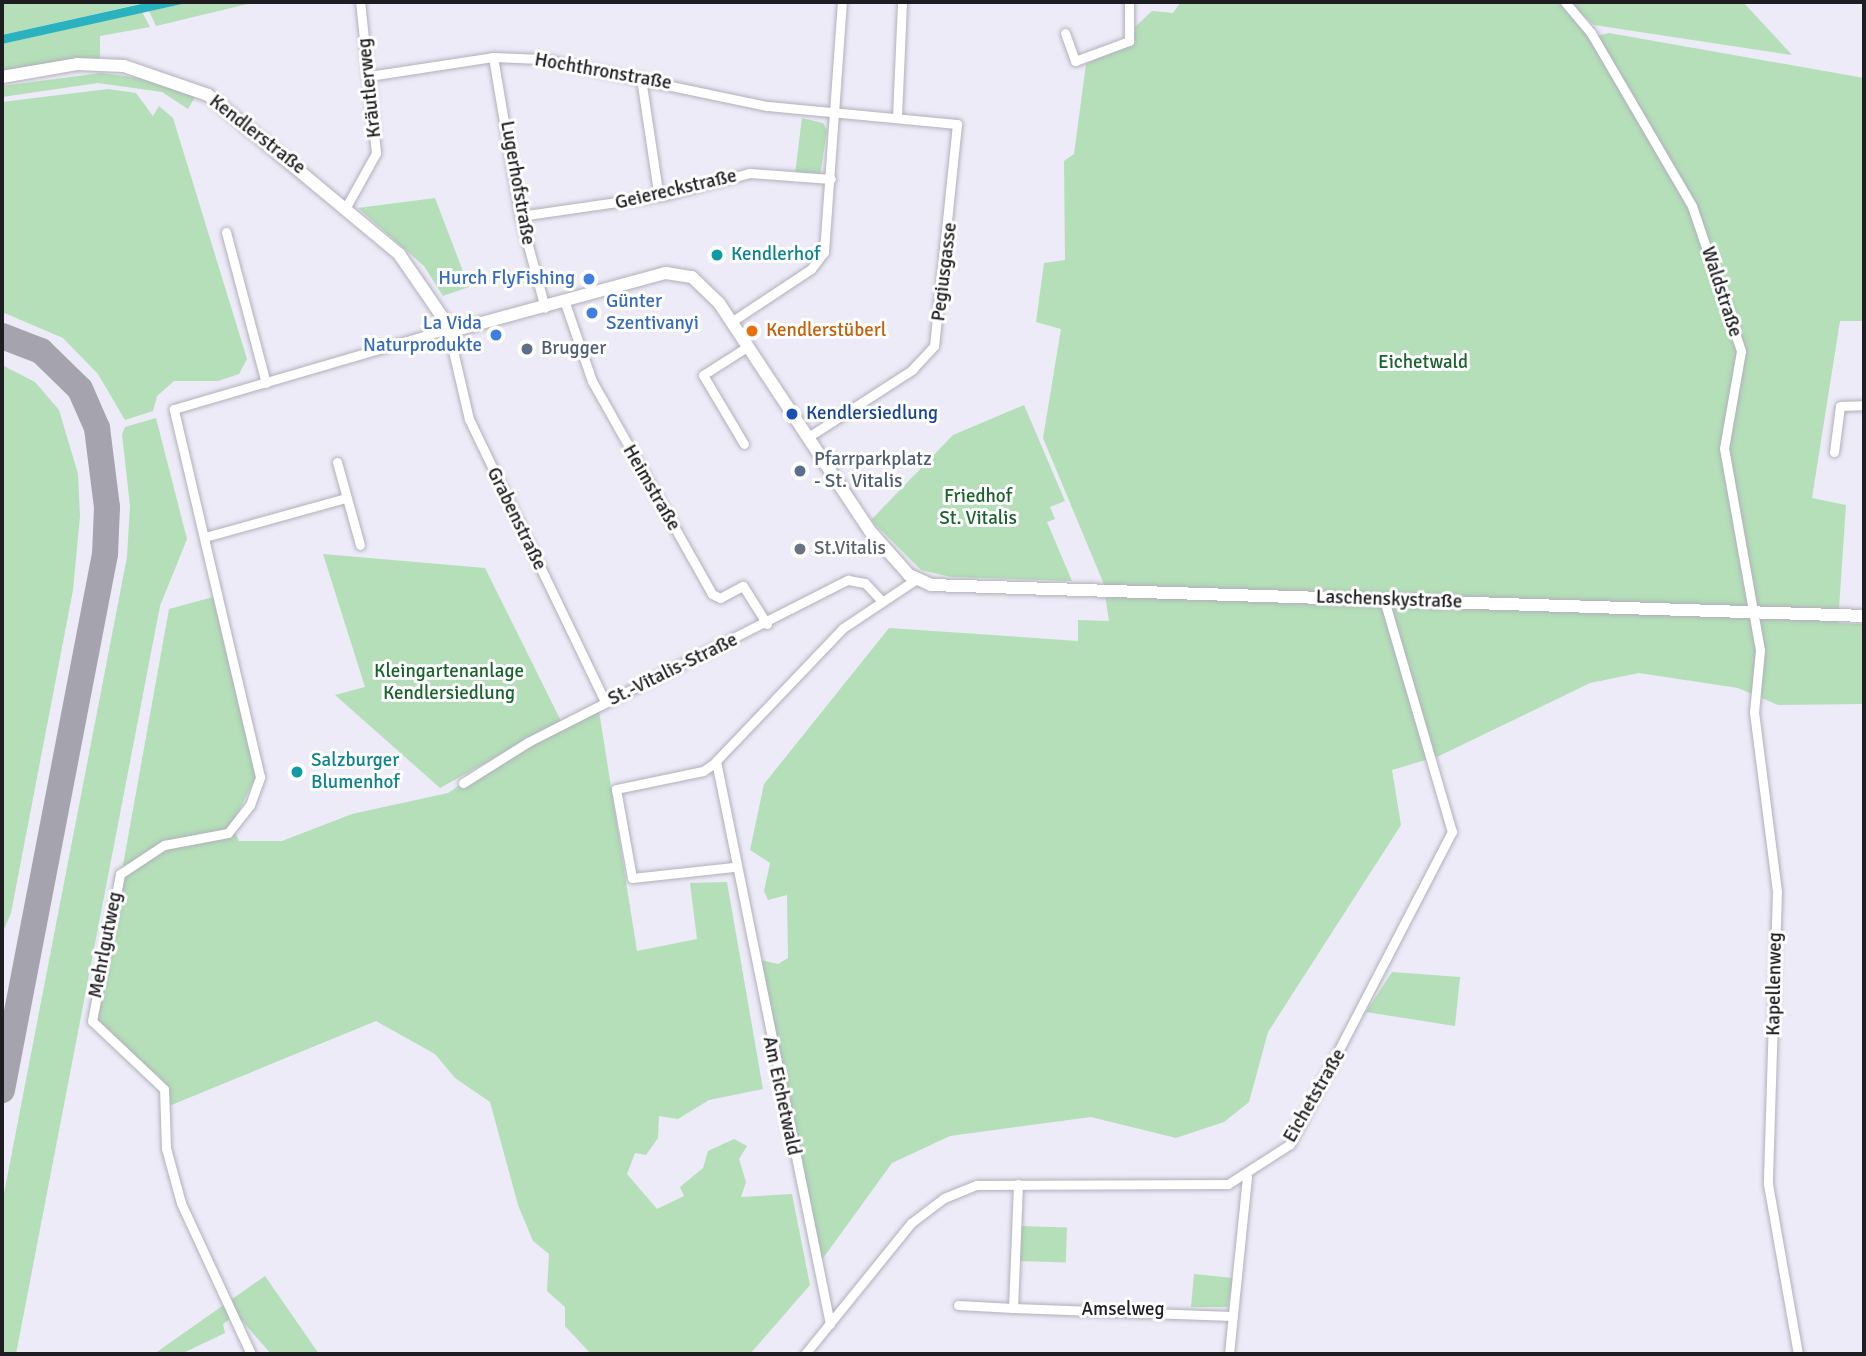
<!DOCTYPE html>
<meta charset="utf-8">
<style>
body{margin:0}
#map{position:relative;width:1866px;height:1356px;overflow:hidden;background:#ecebf7;font-family:Signika,sans-serif}
div>[style]{position:absolute}
.green>*{inset:0;background:#b4dfb8;transform-origin:0 0}
.water>*{inset:0;background:#2bb2bf}
.taxiway>*{height:26px;margin:-13px;padding:0 13px;transform-origin:13px;border-radius:13px;background:#a5a4ae}
.roads{filter:drop-shadow(0 0 2px #b1b0bb) drop-shadow(0 0 2px #b1b0bb)}
.street>*{height:9px;margin:-4.5px;padding:0 4.5px;transform-origin:4.5px;border-radius:4.5px;background:#fff}
.secondary>*{height:12px;margin:-6px;padding:0 6px;transform-origin:6px;border-radius:6px;background:#fff}
.dots>*{width:19px;height:19px;translate:-50% -50%;box-sizing:border-box;border:4px solid #fff;border-radius:50%}
span{translate:-50% -50%;white-space:nowrap;text-align:center;line-height:1.15;-webkit-text-stroke:6px #fff;paint-order:stroke}
.street-label{font-size:19px;color:#1e1d21}
.culture-label{font-size:19px;color:#0d838f}
.left{translate:0 -50%;text-align:left}
.shop-label{font-size:19px;color:#366cbe}
.right{translate:-100% -50%;text-align:right}
.food-label{font-size:19px;color:#c56008}
.service-label{font-size:19px;color:#4e5e75}
.park-label{font-size:19px;color:#1a632c}
.transit-label{font-size:19px;color:#164399}
.worship-label{font-size:19px;color:#5b616d}
.frame{position:absolute;inset:0;border:4px solid #1e1d21;pointer-events:none}
</style>
<div id="map">
<div class="green">
<div style="clip-path:polygon(2px 2px,138px 2px,139px 4px,2px 35px)"></div>
<div style="clip-path:polygon(191px 2px,256px 2px,156px 26px,149px 11px)"></div>
<div style="clip-path:polygon(1201px 2px,1561px 2px,1589px 38px,1609px 33px,1864px 78px,1864px 321px,1840px 321px,1812px 498px,1846px 505px,1838px 623px,1864px 624px,1864px 704px,1778px 705px,1738px 688px,1639px 673px,1590px 683px,1439px 756px,1392px 770px,1401px 825px,1268px 1032px,1249px 1102px,1224px 1122px,1176px 1138px,1091px 1117px,950px 1136px,892px 1163px,821px 1261px,757px 959px,778px 964px,788px 958px,787px 895px,768px 900px,764px 891px,770px 863px,750px 850px,764px 784px,889px 628px,1078px 641px,1078px 620px,1109px 621px,1103px 582px,1043px 438px,1061px 329px,1036px 322px,1044px 263px,1065px 260px,1064px 161px,1074px 154px,1086px 64px,1134px 42px,1135px 27px,1152px 11px,1173px 13px,1180px 3px)"></div>
<div style="clip-path:polygon(1568px 2px,1743px 2px,1792px 55px,1594px 25px)"></div>
<div style="clip-path:polygon(142px 12px,150px 27px,100px 36px,100px 58px,2px 71px,2px 44px)"></div>
<div style="clip-path:polygon(101px 73px,148px 79px,195px 97px,188px 109px,162px 92px,98px 83px,2px 97px,2px 86px)"></div>
<div style="clip-path:polygon(108px 89px,136px 93px,153px 116px,159px 106px,173px 118px,247px 359px,239px 374px,218px 381px,174px 381px,157px 396px,153px 411px,125px 420px,98px 374px,63px 338px,2px 312px,2px 102px)"></div>
<div style="clip-path:polygon(802px 118px,823px 123px,827px 130px,820px 176px,795px 174px)"></div>
<div style="clip-path:polygon(435px 198px,469px 287px,443px 296px,424px 266px,358px 208px)"></div>
<div style="clip-path:polygon(2px 365px,35px 382px,59px 410px,78px 474px,80px 516px,73px 590px,11px 913px,2px 934px)"></div>
<div style="clip-path:polygon(1024px 405px,1065px 501px,1050px 507px,1055px 519px,1047px 522px,1072px 581px,951px 577px,921px 570px,871px 520px,953px 435px)"></div>
<div style="clip-path:polygon(156px 418px,187px 539px,160px 606px,16px 1354px,2px 1354px,2px 1204px,127px 557px,130px 506px,122px 434px,125px 427px)"></div>
<div style="clip-path:polygon(323px 554px,485px 568px,561px 721px,440px 788px,335px 695px,365px 687px)"></div>
<div style="clip-path:polygon(213px 597px,256px 776px,232px 825px,239px 841px,282px 841px,352px 814px,448px 793px,496px 761px,599px 711px,637px 951px,697px 939px,690px 883px,727px 882px,763px 1089px,709px 1100px,678px 1119px,659px 1116px,658px 1138px,646px 1155px,635px 1153px,627px 1174px,657px 1209px,684px 1196px,680px 1187px,703px 1168px,708px 1151px,734px 1139px,747px 1146px,739px 1159px,746px 1182px,741px 1197px,792px 1194px,810px 1285px,750px 1354px,591px 1354px,565px 1326px,565px 1307px,547px 1291px,549px 1254px,533px 1241px,518px 1205px,490px 1102px,455px 1078px,435px 1054px,376px 1021px,169px 1106px,159px 1076px,110px 1041px,95px 1021px,169px 609px)"></div>
<div style="clip-path:polygon(1392px 972px,1460px 977px,1455px 1026px,1366px 1012px)"></div>
<div style="left:1021px;top:1226px;width:46px;height:35px;rotate:2deg"></div>
<div style="clip-path:polygon(1194px 1274px,1233px 1278px,1228px 1307px,1191px 1307px)"></div>
<div style="clip-path:polygon(265px 1276px,319px 1354px,271px 1354px,236px 1314px,223px 1324px,225px 1333px,181px 1354px,154px 1354px)"></div>
</div>
<div class="water">
<div style="clip-path:polygon(150px 2px,191px 2px,2px 44px,2px 35px)"></div>
</div>
<div class="taxiway">
<div style="left:2px;top:336px;width:42px;rotate:21deg"></div>
<div style="left:41px;top:351px;width:54px;rotate:44.3deg"></div>
<div style="left:80px;top:389px;width:43px;rotate:66.4deg"></div>
<div style="left:97px;top:428px;width:80px;rotate:82.8deg"></div>
<div style="left:107px;top:507px;width:47px;rotate:92.4deg"></div>
<div style="left:105px;top:554px;width:546px;rotate:100.88deg"></div>
</div>
<div class="roads">
<div class="street">
<div style="left:1565px;top:2px;width:40px;rotate:50deg"></div>
<div style="left:1591px;top:33px;width:200px;rotate:59.7deg"></div>
<div style="left:1692px;top:206px;width:153px;rotate:71.3deg"></div>
<div style="left:1741px;top:351px;width:98px;rotate:99.9deg"></div>
<div style="left:1724px;top:448px;width:205px;rotate:79.9deg"></div>
<div style="left:1760px;top:650px;width:62px;rotate:95.5deg"></div>
<div style="left:1754px;top:712px;width:180px;rotate:82.7deg"></div>
<div style="left:1777px;top:891px;width:293px;rotate:91.8deg"></div>
<div style="left:1768px;top:1184px;width:173px;rotate:80deg"></div>
<div style="left:1065px;top:33px;width:30px;rotate:70deg"></div>
<div style="left:1075px;top:61px;width:58px;rotate:-20.3deg"></div>
<div style="left:1129px;top:41px;width:39px;rotate:-90deg"></div>
<div style="left:493px;top:57px;width:161px;rotate:80.4deg"></div>
<div style="left:520px;top:216px;width:95px;rotate:74.8deg"></div>
<div style="left:369px;top:76px;width:125px;rotate:-8.7deg"></div>
<div style="left:493px;top:57px;width:49px;rotate:2.3deg"></div>
<div style="left:542px;top:59px;width:230px;rotate:11.8deg"></div>
<div style="left:767px;top:106px;width:191px;rotate:5.4deg"></div>
<div style="left:957px;top:124px;width:223px;rotate:95.9deg"></div>
<div style="left:934px;top:346px;width:33px;rotate:133deg"></div>
<div style="left:912px;top:370px;width:125px;rotate:147.1deg"></div>
<div style="left:641px;top:78px;width:115px;rotate:81.5deg"></div>
<div style="left:897px;top:117px;width:115px;rotate:-87.5deg"></div>
<div style="left:346px;top:207px;width:62px;rotate:-60.9deg"></div>
<div style="left:376px;top:153px;width:152px;rotate:-96deg"></div>
<div style="left:520px;top:216px;width:147px;rotate:-8.2deg"></div>
<div style="left:665px;top:195px;width:88px;rotate:-14.5deg"></div>
<div style="left:750px;top:173px;width:81px;rotate:4.2deg"></div>
<div style="left:226px;top:232px;width:156px;rotate:75.2deg"></div>
<div style="left:565px;top:303px;width:83px;rotate:70.9deg"></div>
<div style="left:592px;top:381px;width:244px;rotate:60.6deg"></div>
<div style="left:712px;top:594px;width:9px;rotate:27deg"></div>
<div style="left:720px;top:598px;width:26px;rotate:-28deg"></div>
<div style="left:743px;top:586px;width:45px;rotate:57.7deg"></div>
<div style="left:731px;top:322px;width:96px;rotate:-33.5deg"></div>
<div style="left:811px;top:269px;width:21px;rotate:-53deg"></div>
<div style="left:824px;top:252px;width:251px;rotate:-85.9deg"></div>
<div style="left:448px;top:329px;width:92px;rotate:76.9deg"></div>
<div style="left:469px;top:419px;width:314px;rotate:64.3deg"></div>
<div style="left:744px;top:444px;width:80px;rotate:-120.7deg"></div>
<div style="left:703px;top:375px;width:52px;rotate:-32.5deg"></div>
<div style="left:1834px;top:452px;width:46px;rotate:-82.6deg"></div>
<div style="left:1840px;top:406px;width:24px;rotate:-2deg"></div>
<div style="left:337px;top:462px;width:86px;rotate:74.5deg"></div>
<div style="left:205px;top:537px;width:146px;rotate:-15.5deg"></div>
<div style="left:716px;top:762px;width:16px;rotate:145deg"></div>
<div style="left:703px;top:771px;width:89px;rotate:168.3deg"></div>
<div style="left:616px;top:789px;width:90px;rotate:79.8deg"></div>
<div style="left:632px;top:878px;width:102px;rotate:-6.2deg"></div>
<div style="left:463px;top:783px;width:77px;rotate:-32.2deg"></div>
<div style="left:528px;top:742px;width:359px;rotate:-26.9deg"></div>
<div style="left:848px;top:580px;width:17px;rotate:10deg"></div>
<div style="left:865px;top:583px;width:25px;rotate:47deg"></div>
<div style="left:1018px;top:1184px;width:124px;rotate:92.3deg"></div>
<div style="left:1013px;top:1308px;width:219px;rotate:2.1deg"></div>
<div style="left:958px;top:1305px;width:55px;rotate:3.1deg"></div>
<div style="left:830px;top:1324px;width:574px;rotate:-101.45deg"></div>
<div style="left:716px;top:761px;width:184px;rotate:-46.3deg"></div>
<div style="left:843px;top:628px;width:87px;rotate:-33.7deg"></div>
<div style="left:251px;top:1354px;width:166px;rotate:-114.9deg"></div>
<div style="left:181px;top:1203px;width:57px;rotate:-105.3deg"></div>
<div style="left:166px;top:1148px;width:59px;rotate:-91.9deg"></div>
<div style="left:164px;top:1089px;width:99px;rotate:-136.6deg"></div>
<div style="left:92px;top:1021px;width:150px;rotate:-79.2deg"></div>
<div style="left:120px;top:874px;width:53px;rotate:-33.4deg"></div>
<div style="left:164px;top:845px;width:65px;rotate:-10.6deg"></div>
<div style="left:228px;top:833px;width:36px;rotate:-52deg"></div>
<div style="left:250px;top:805px;width:30px;rotate:-70deg"></div>
<div style="left:260px;top:777px;width:378px;rotate:-103.2deg"></div>
<div style="left:174px;top:409px;width:285px;rotate:-16.3deg"></div>
<div style="left:805px;top:1354px;width:169px;rotate:-51deg"></div>
<div style="left:911px;top:1223px;width:41px;rotate:-37.1deg"></div>
<div style="left:944px;top:1198px;width:35px;rotate:-22deg"></div>
<div style="left:977px;top:1185px;width:251px;rotate:-0.2deg"></div>
<div style="left:1228px;top:1184px;width:74px;rotate:-32.8deg"></div>
<div style="left:1290px;top:1144px;width:352px;rotate:-62.6deg"></div>
<div style="left:1452px;top:832px;width:243px;rotate:-106.3deg"></div>
<div style="left:1229px;top:1354px;width:178px;rotate:-84.2deg"></div>
</div>
<div class="secondary">
<div style="left:2px;top:77px;width:76px;rotate:-9.8deg"></div>
<div style="left:77px;top:64px;width:47px;rotate:2.4deg"></div>
<div style="left:124px;top:66px;width:89px;rotate:19deg"></div>
<div style="left:208px;top:95px;width:249px;rotate:39.8deg"></div>
<div style="left:399px;top:254px;width:93px;rotate:55.5deg"></div>
<div style="left:452px;top:331px;width:222px;rotate:-15.2deg"></div>
<div style="left:666px;top:273px;width:26px;rotate:9deg"></div>
<div style="left:692px;top:277px;width:37px;rotate:44deg"></div>
<div style="left:719px;top:303px;width:273px;rotate:56.5deg"></div>
<div style="left:870px;top:531px;width:59px;rotate:48.4deg"></div>
<div style="left:909px;top:575px;width:24px;rotate:24deg"></div>
<div style="left:931px;top:585px;width:934px;rotate:1.9deg"></div>
</div>
</div>
<div class="dots">
<div style="left:717px;top:255px;background:#0f9aa8"></div>
<div style="left:589px;top:279px;background:#3f7fe0"></div>
<div style="left:592px;top:313px;background:#3f7fe0"></div>
<div style="left:752px;top:331px;background:#e8710a"></div>
<div style="left:496px;top:335px;background:#3f7fe0"></div>
<div style="left:527px;top:349px;background:#5c6f8a"></div>
<div style="left:792px;top:414px;background:#1a4fb4"></div>
<div style="left:800px;top:471px;background:#5c6f8a"></div>
<div style="left:800px;top:549px;background:#6b7280"></div>
<div style="left:297px;top:772px;background:#0f9aa8"></div>
</div>
<div class="street-label">
<span style="left:603px;top:72px;rotate:10deg">Hochthronstraße</span>
<span style="left:370px;top:88px;rotate:-96deg">Kräutlerweg</span>
<span style="left:257px;top:135px;rotate:38deg">Kendlerstraße</span>
<span style="left:517px;top:183px;rotate:80deg">Lugerhofstraße</span>
<span style="left:676px;top:190px;rotate:-13deg">Geiereckstraße</span>
<span style="left:945px;top:272px;rotate:-83deg">Pegiusgasse</span>
<span style="left:1721px;top:292px;rotate:72deg">Waldstraße</span>
<span style="left:651px;top:488px;rotate:60deg">Heimstraße</span>
<span style="left:516px;top:519px;rotate:64deg">Grabenstraße</span>
<span style="left:1389px;top:600px;rotate:2deg">Laschenskystraße</span>
<span style="left:673px;top:670px;rotate:-26deg">St.-Vitalis-Straße</span>
<span style="left:106px;top:945px;rotate:-79deg">Mehrlgutweg</span>
<span style="left:1775px;top:984px;rotate:-89deg">Kapellenweg</span>
<span style="left:781px;top:1096px;rotate:78deg">Am Eichetwald</span>
<span style="left:1315px;top:1096px;rotate:-60deg">Eichetstraße</span>
<span style="left:1123px;top:1310px">Amselweg</span>
</div>
<div class="culture-label">
<span class="left" style="left:731px;top:255px">Kendlerhof</span>
<span class="left" style="left:311px;top:772px">Salzburger<br>Blumenhof</span>
</div>
<div class="shop-label">
<span class="right" style="left:575px;top:279px">Hurch FlyFishing</span>
<span class="left" style="left:606px;top:313px">Günter<br>Szentivanyi</span>
<span class="right" style="left:482px;top:335px">La Vida<br>Naturprodukte</span>
</div>
<div class="food-label">
<span class="left" style="left:766px;top:331px">Kendlerstüberl</span>
</div>
<div class="service-label">
<span class="left" style="left:541px;top:349px">Brugger</span>
<span class="left" style="left:814px;top:471px">Pfarrparkplatz<br>- St. Vitalis</span>
</div>
<div class="park-label">
<span style="left:1423px;top:363px">Eichetwald</span>
<span style="left:978px;top:508px">Friedhof<br>St. Vitalis</span>
<span style="left:449px;top:683px">Kleingartenanlage<br>Kendlersiedlung</span>
</div>
<div class="transit-label">
<span class="left" style="left:806px;top:414px">Kendlersiedlung</span>
</div>
<div class="worship-label">
<span class="left" style="left:814px;top:549px">St.Vitalis</span>
</div>
<div class="frame"></div>
</div>
